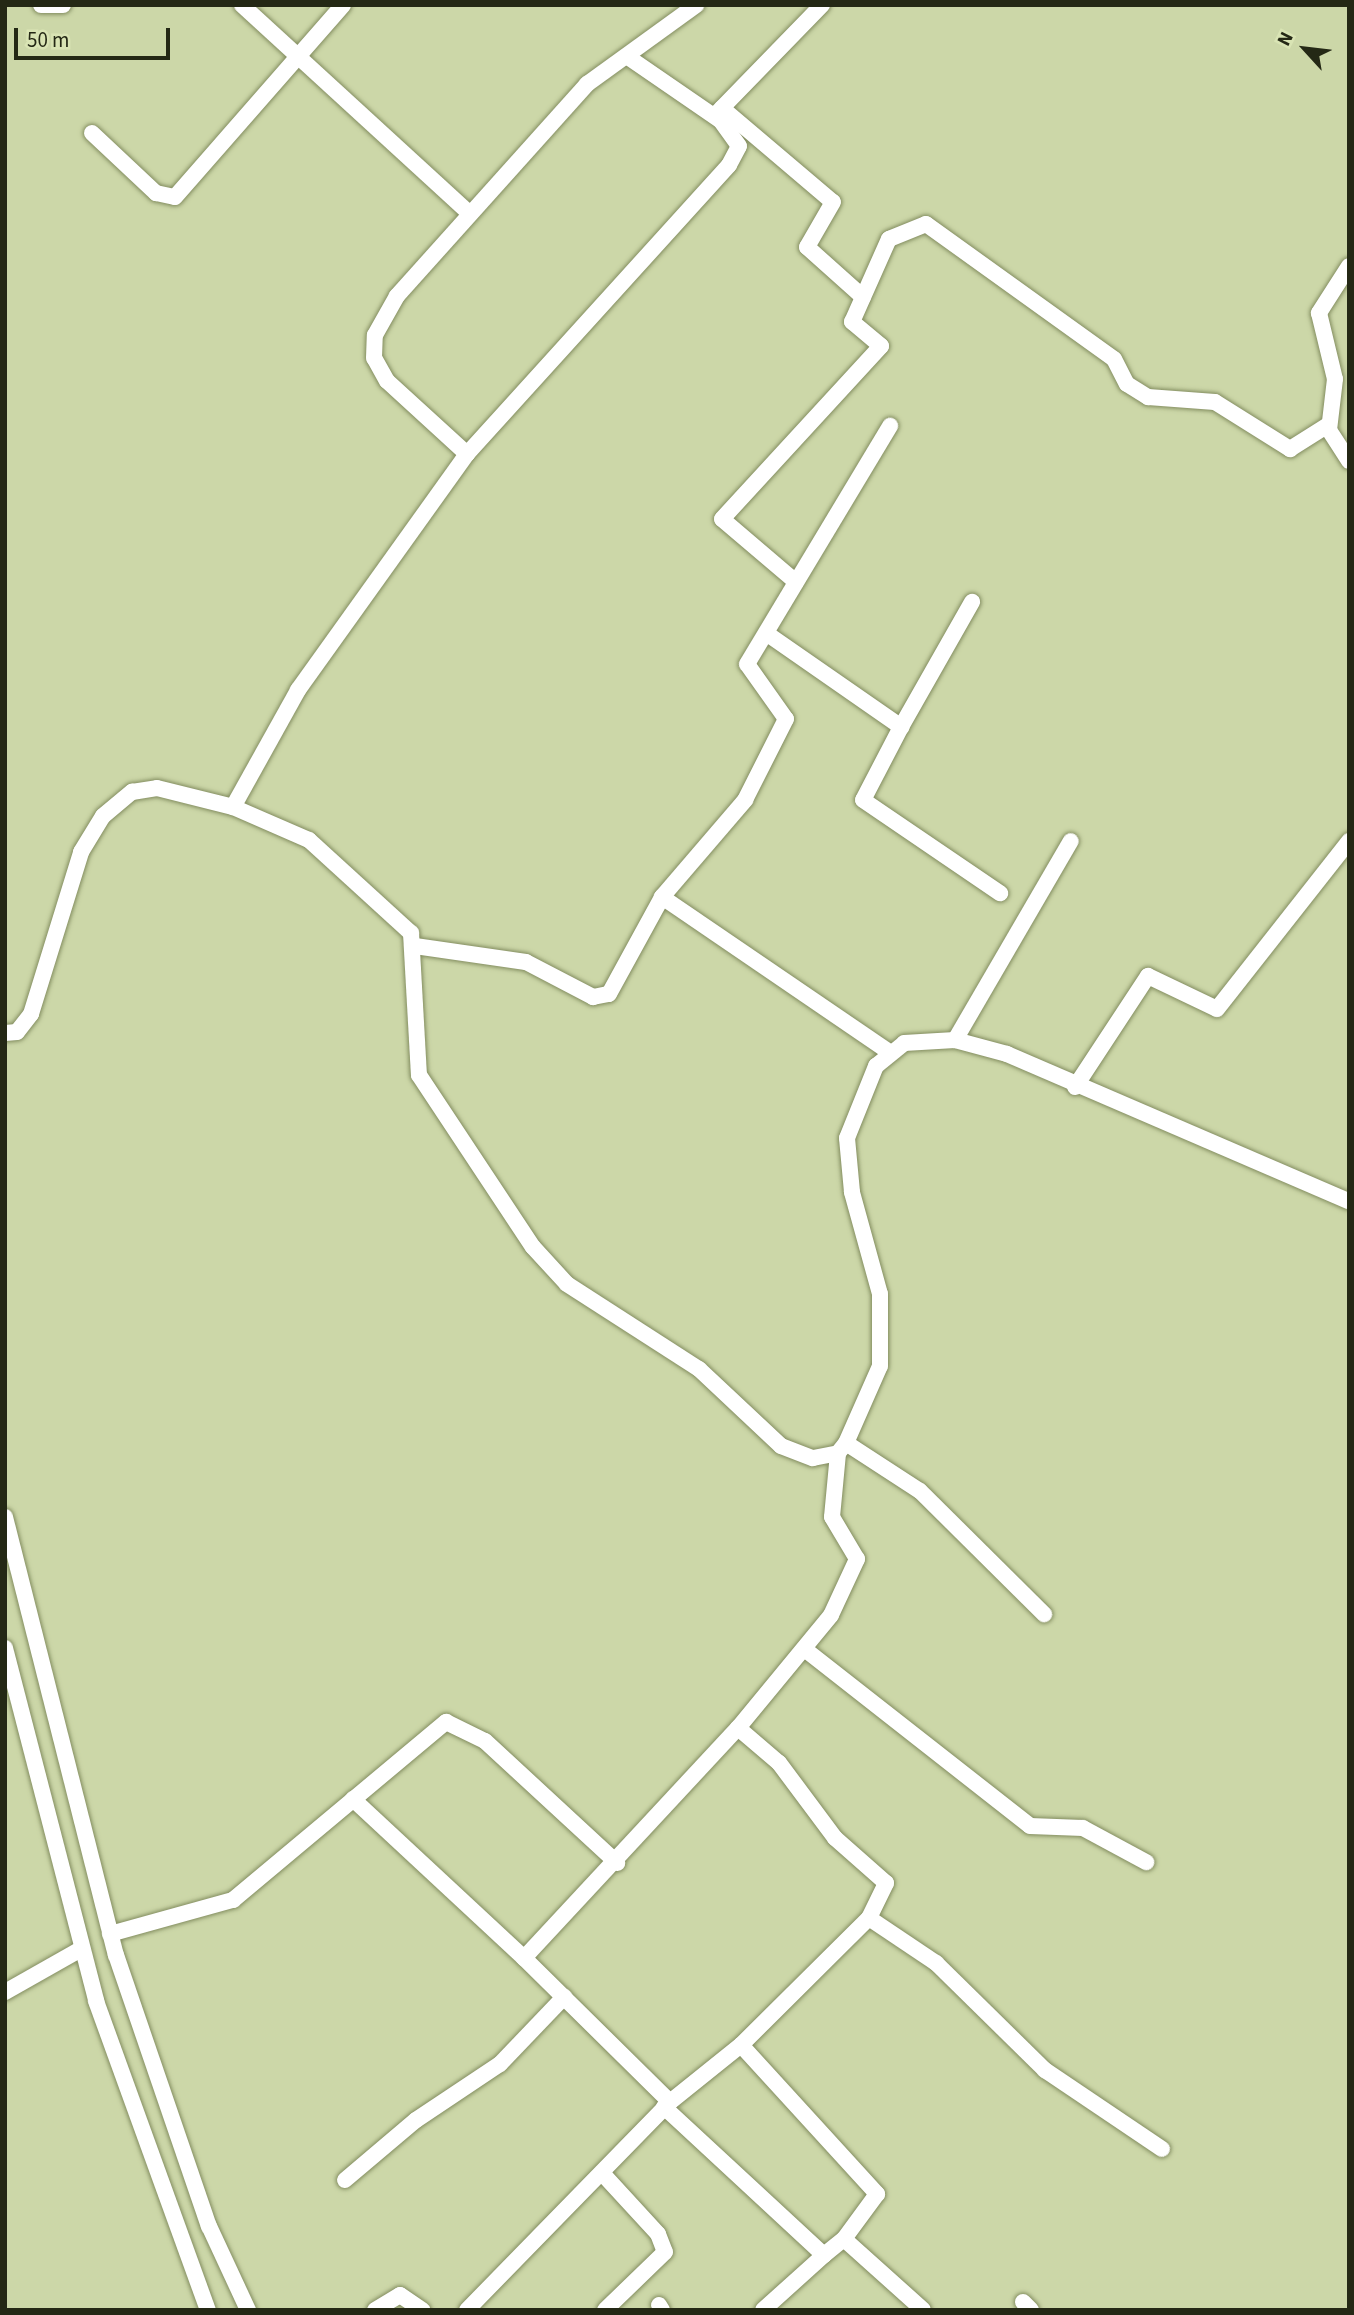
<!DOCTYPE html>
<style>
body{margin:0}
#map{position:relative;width:1354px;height:2315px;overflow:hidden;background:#ccd7a8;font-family:"Source Sans 3",sans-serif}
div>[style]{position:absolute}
.roads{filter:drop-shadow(0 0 2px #838d60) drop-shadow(0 0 2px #838d60)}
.minor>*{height:16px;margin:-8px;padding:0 8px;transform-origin:8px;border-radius:8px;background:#fff}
span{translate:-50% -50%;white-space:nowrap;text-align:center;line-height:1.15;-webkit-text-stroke:7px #d9e4b4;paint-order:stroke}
.frame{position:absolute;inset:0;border:7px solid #242815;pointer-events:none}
.north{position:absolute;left:1270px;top:14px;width:70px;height:70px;-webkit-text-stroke:5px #d9e4b4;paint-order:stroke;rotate:297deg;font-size:19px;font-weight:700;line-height:28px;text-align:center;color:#242815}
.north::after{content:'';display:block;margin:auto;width:24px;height:32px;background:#242815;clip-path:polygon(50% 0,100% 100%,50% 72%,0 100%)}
.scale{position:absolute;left:14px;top:28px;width:156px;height:32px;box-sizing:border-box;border:4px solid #242815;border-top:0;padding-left:9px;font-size:21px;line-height:24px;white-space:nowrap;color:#242815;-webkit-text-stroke:5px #d9e4b4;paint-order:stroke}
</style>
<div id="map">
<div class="roads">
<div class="minor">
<div style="left:41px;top:5px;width:22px"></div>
<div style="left:242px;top:5px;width:309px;rotate:42.5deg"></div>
<div style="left:722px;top:108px;width:145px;rotate:40.3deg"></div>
<div style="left:833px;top:202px;width:52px;rotate:120deg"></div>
<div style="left:807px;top:247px;width:75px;rotate:41.8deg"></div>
<div style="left:716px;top:114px;width:152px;rotate:-45.8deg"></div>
<div style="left:92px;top:133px;width:88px;rotate:43.2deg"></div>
<div style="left:156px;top:193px;width:19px;rotate:12deg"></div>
<div style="left:175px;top:197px;width:255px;rotate:-48.8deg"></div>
<div style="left:1349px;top:266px;width:56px;rotate:122.6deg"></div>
<div style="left:1319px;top:313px;width:68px;rotate:76.4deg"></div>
<div style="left:1335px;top:379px;width:51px;rotate:96.7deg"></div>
<div style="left:1329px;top:430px;width:37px;rotate:57deg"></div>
<div style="left:467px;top:454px;width:108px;rotate:-137.6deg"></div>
<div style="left:387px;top:381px;width:26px;rotate:-119deg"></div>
<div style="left:374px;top:358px;width:23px;rotate:-88deg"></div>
<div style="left:375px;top:335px;width:45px;rotate:-60.6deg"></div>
<div style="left:397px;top:296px;width:285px;rotate:-48.1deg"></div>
<div style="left:587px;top:84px;width:135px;rotate:-35.9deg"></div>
<div style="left:796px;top:582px;width:97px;rotate:-139.6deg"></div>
<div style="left:722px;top:519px;width:235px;rotate:-47.4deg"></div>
<div style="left:881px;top:346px;width:38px;rotate:-140deg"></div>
<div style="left:852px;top:322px;width:91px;rotate:-66deg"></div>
<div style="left:889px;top:239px;width:40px;rotate:-22deg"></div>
<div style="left:926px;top:224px;width:231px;rotate:35.7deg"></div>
<div style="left:1114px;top:359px;width:28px;rotate:63deg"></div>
<div style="left:1127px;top:384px;width:25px;rotate:32deg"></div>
<div style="left:1148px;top:397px;width:67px;rotate:4.3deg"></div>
<div style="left:1215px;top:402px;width:89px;rotate:32.1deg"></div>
<div style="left:1290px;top:449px;width:45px;rotate:-32.3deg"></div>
<div style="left:766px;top:633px;width:165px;rotate:34.8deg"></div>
<div style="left:901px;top:727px;width:144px;rotate:-60.4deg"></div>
<div style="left:901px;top:727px;width:82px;rotate:117.5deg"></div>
<div style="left:863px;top:800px;width:166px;rotate:34.2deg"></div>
<div style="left:233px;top:807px;width:134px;rotate:-60.9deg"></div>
<div style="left:298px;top:690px;width:290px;rotate:-54.4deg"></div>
<div style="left:467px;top:454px;width:390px;rotate:-47.8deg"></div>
<div style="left:729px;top:165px;width:21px;rotate:-62deg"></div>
<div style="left:739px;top:146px;width:31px;rotate:-126deg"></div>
<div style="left:721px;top:121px;width:113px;rotate:-145.5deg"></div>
<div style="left:662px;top:897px;width:273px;rotate:34.3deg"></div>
<div style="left:415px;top:946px;width:112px;rotate:8.2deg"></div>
<div style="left:526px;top:962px;width:76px;rotate:27.6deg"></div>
<div style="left:593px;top:997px;width:16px;rotate:-11deg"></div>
<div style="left:609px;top:994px;width:111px;rotate:-61.3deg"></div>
<div style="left:662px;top:897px;width:128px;rotate:-49.4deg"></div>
<div style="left:745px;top:800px;width:91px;rotate:-63.2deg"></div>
<div style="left:786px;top:719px;width:67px;rotate:-125.3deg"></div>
<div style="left:747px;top:664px;width:278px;rotate:-59deg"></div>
<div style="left:5px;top:1033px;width:12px;rotate:-5deg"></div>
<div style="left:17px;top:1032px;width:23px;rotate:-52deg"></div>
<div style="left:31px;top:1014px;width:170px;rotate:-72.8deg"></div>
<div style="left:81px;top:852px;width:42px;rotate:-58.6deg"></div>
<div style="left:103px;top:816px;width:38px;rotate:-40deg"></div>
<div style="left:132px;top:792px;width:25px;rotate:-9deg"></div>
<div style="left:157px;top:788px;width:78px;rotate:14deg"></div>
<div style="left:233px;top:807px;width:83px;rotate:23.5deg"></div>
<div style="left:309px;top:840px;width:138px;rotate:42.4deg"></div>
<div style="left:411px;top:933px;width:142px;rotate:86.8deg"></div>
<div style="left:419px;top:1075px;width:206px;rotate:56.5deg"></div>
<div style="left:533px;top:1247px;width:50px;rotate:47.4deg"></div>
<div style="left:567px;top:1284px;width:157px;rotate:32.8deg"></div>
<div style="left:699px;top:1369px;width:112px;rotate:43.2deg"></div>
<div style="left:781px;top:1446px;width:34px;rotate:21deg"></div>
<div style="left:813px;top:1458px;width:25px;rotate:-11deg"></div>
<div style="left:838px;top:1453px;width:13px;rotate:-51deg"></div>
<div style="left:846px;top:1443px;width:84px;rotate:-66.2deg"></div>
<div style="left:880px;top:1366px;width:72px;rotate:-90deg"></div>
<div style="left:880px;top:1294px;width:106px;rotate:-105.4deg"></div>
<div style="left:852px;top:1192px;width:54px;rotate:-95.3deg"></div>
<div style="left:847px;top:1138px;width:78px;rotate:-68.1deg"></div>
<div style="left:876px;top:1066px;width:36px;rotate:-39deg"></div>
<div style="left:904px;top:1043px;width:51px;rotate:-3.4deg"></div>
<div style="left:955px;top:1040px;width:54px;rotate:15.1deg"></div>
<div style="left:1007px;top:1054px;width:372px;rotate:23.3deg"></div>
<div style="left:955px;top:1040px;width:230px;rotate:-59.8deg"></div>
<div style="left:1075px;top:1087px;width:133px;rotate:-56.7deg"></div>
<div style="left:1148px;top:976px;width:76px;rotate:25.6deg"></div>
<div style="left:1217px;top:1009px;width:214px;rotate:-51.8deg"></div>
<div style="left:846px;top:1443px;width:88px;rotate:33deg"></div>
<div style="left:920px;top:1491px;width:175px;rotate:44.8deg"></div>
<div style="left:5px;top:1517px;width:452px;rotate:75.8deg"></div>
<div style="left:116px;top:1955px;width:287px;rotate:71.1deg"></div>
<div style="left:209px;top:2226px;width:93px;rotate:65.1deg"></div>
<div style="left:5px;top:1648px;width:365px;rotate:75.5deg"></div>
<div style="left:96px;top:2001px;width:329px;rotate:70.1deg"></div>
<div style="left:807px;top:1651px;width:283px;rotate:38.1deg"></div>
<div style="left:1030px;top:1826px;width:53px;rotate:2.2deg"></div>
<div style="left:1083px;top:1828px;width:72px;rotate:28.4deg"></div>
<div style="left:353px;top:1799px;width:233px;rotate:42.9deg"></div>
<div style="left:869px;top:1918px;width:81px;rotate:33.9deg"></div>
<div style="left:936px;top:1963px;width:153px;rotate:44.5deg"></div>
<div style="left:1045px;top:2070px;width:141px;rotate:34deg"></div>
<div style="left:110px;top:1934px;width:128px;rotate:-15.5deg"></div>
<div style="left:233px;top:1900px;width:278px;rotate:-39.9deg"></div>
<div style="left:446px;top:1722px;width:43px;rotate:26deg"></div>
<div style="left:485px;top:1741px;width:180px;rotate:42.7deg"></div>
<div style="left:5px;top:1992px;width:87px;rotate:-29.5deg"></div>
<div style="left:741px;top:2045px;width:202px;rotate:47.6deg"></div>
<div style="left:877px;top:2194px;width:56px;rotate:126.3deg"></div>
<div style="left:670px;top:2102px;width:91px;rotate:-38.8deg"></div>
<div style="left:741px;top:2045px;width:180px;rotate:-44.8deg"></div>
<div style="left:869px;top:1918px;width:39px;rotate:-64deg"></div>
<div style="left:886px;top:1883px;width:68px;rotate:-138.6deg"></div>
<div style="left:835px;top:1838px;width:94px;rotate:-126.7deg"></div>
<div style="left:779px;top:1763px;width:54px;rotate:-139.5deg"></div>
<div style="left:664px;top:2107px;width:218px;rotate:42.8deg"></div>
<div style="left:824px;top:2255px;width:26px;rotate:-39deg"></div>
<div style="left:844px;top:2239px;width:106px;rotate:41.9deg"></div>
<div style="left:602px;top:2173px;width:83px;rotate:47.4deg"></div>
<div style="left:658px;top:2234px;width:19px;rotate:69deg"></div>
<div style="left:665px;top:2252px;width:83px;rotate:136deg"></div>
<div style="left:345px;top:2180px;width:93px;rotate:-40.2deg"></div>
<div style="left:416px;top:2120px;width:101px;rotate:-33.7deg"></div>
<div style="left:500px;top:2064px;width:93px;rotate:-46.3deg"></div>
<div style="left:1023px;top:2302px;width:11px;rotate:45deg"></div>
<div style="left:659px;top:2305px;width:6px;rotate:59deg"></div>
<div style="left:375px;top:2310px;width:29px;rotate:-31deg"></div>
<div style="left:400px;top:2295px;width:27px;rotate:34deg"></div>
<div style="left:467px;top:2310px;width:291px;rotate:-45.7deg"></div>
<div style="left:670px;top:2102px;width:205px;rotate:-135.4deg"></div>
<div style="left:524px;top:1958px;width:314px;rotate:-47.1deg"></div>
<div style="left:738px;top:1728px;width:146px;rotate:-50.5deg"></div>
<div style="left:831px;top:1615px;width:62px;rotate:-65.1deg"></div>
<div style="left:857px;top:1559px;width:49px;rotate:-120.8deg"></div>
<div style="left:832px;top:1517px;width:64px;rotate:-84.6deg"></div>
<div style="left:763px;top:2310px;width:82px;rotate:-42deg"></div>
</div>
</div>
<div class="frame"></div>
<div class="north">N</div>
<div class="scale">50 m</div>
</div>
